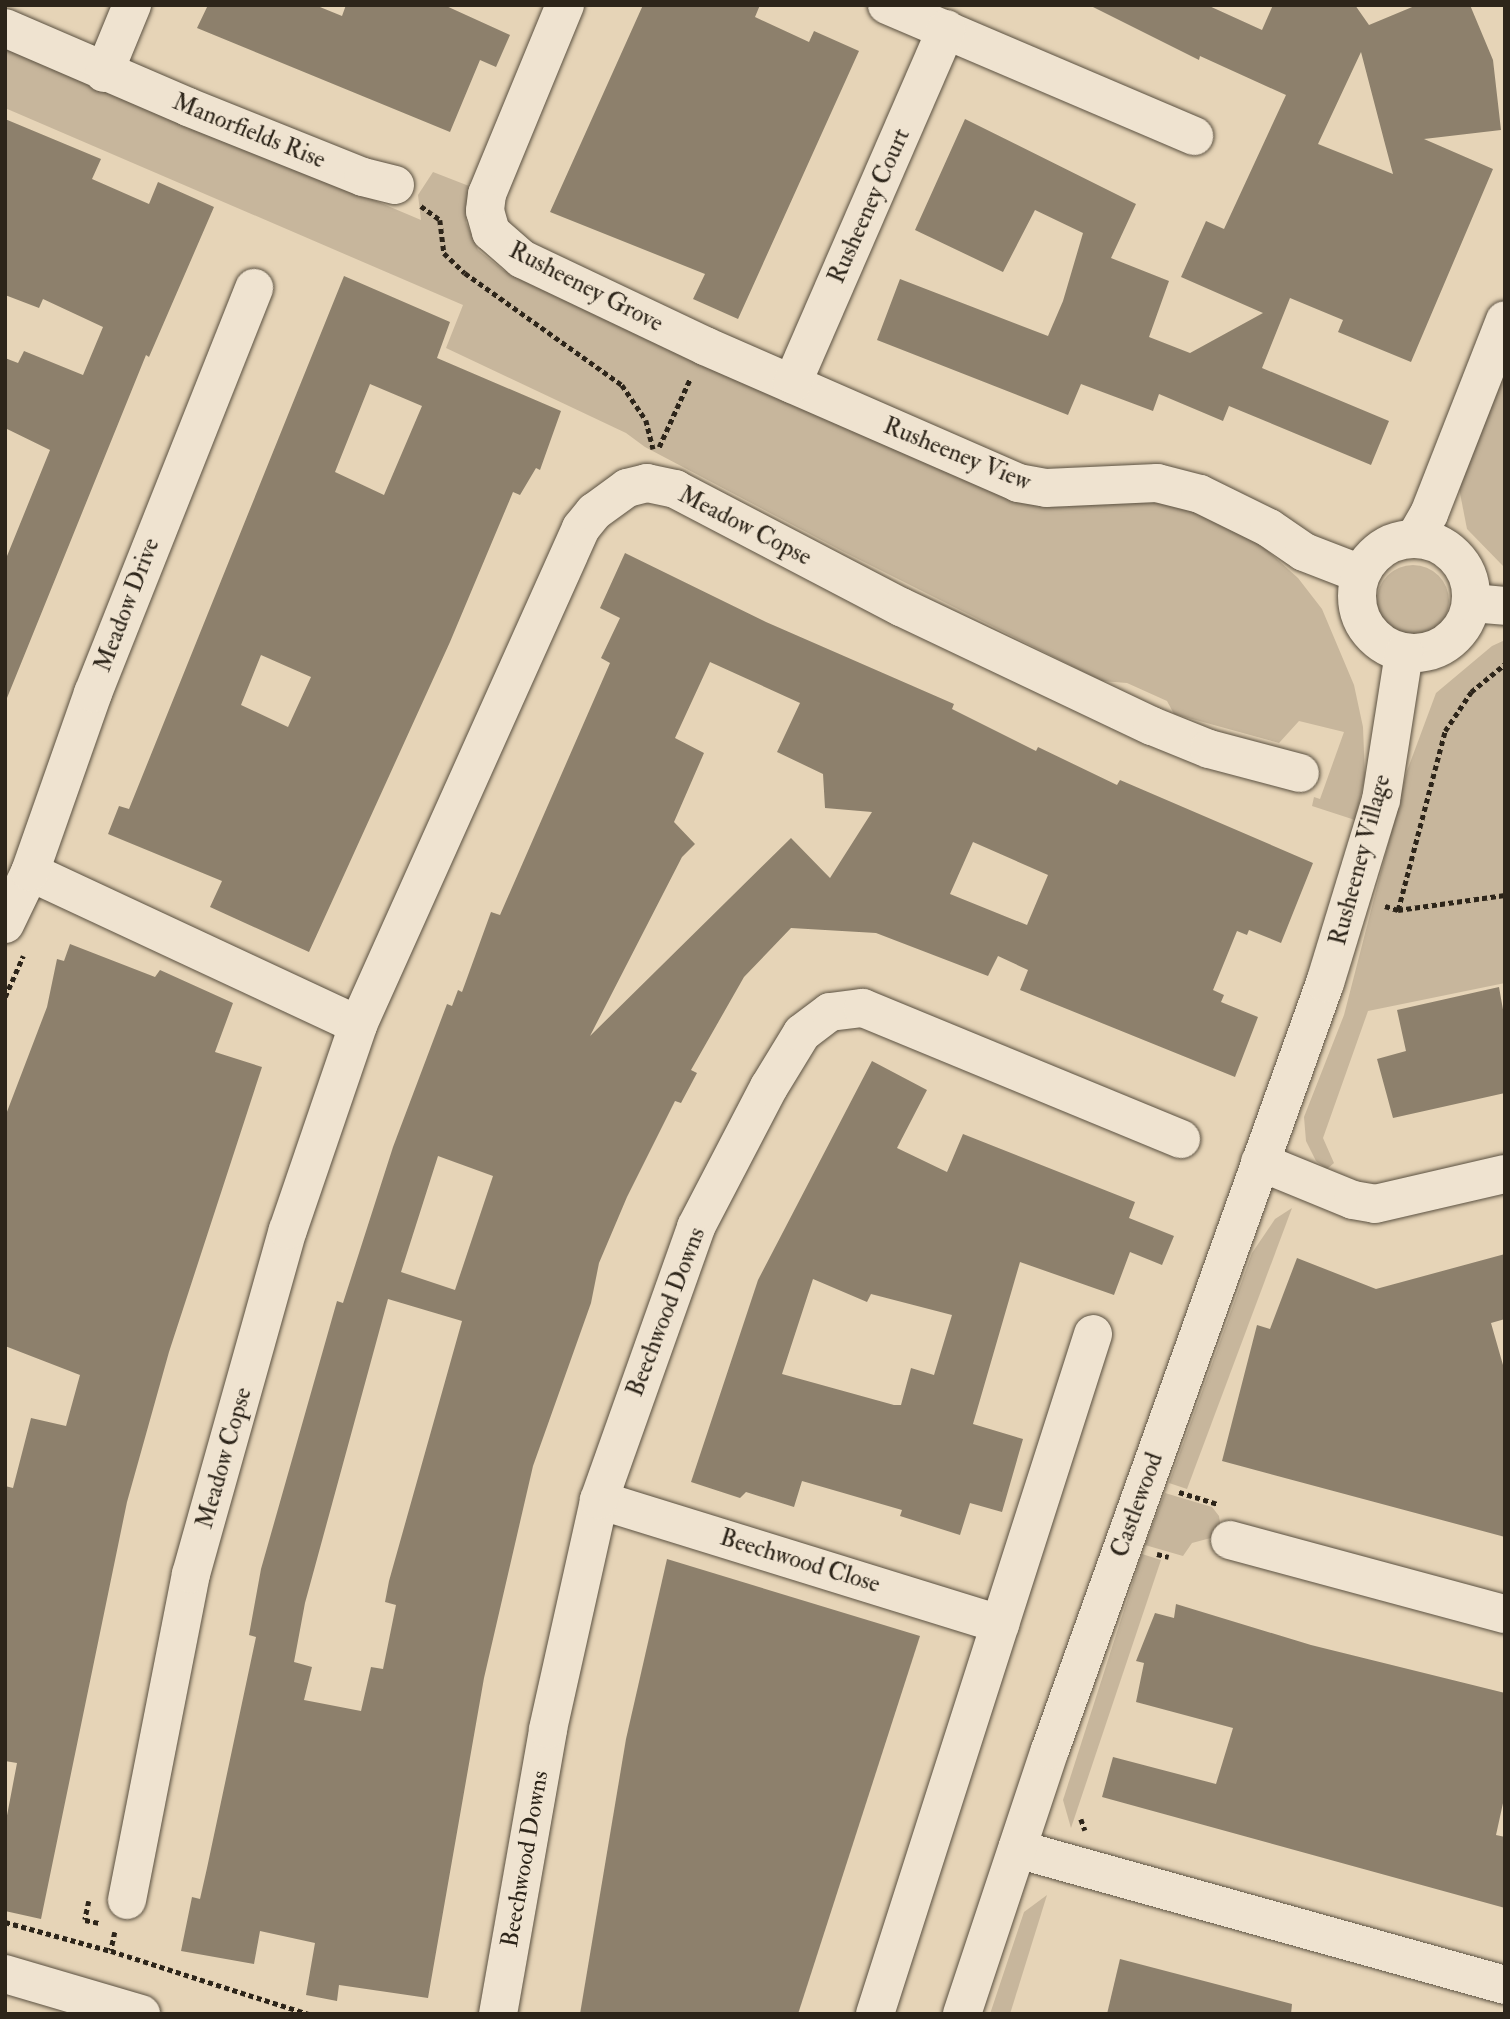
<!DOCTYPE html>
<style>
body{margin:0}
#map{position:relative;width:1510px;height:2019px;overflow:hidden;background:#e6d4b7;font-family:"IM FELL Double Pica",serif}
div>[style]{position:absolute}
.green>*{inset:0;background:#c7b69c}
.round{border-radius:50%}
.building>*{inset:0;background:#8d806c}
.path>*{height:4.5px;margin-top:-2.25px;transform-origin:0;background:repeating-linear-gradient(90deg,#2d251a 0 5px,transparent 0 8.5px)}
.roads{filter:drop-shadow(0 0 2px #5b5141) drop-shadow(0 0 2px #5b5141)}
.minor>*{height:38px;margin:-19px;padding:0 19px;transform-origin:19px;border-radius:19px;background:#efe3d0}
.minor>.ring{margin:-19px;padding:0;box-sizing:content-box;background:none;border:38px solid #efe3d0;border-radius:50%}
span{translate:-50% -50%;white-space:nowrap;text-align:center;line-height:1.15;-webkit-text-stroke:5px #efe3d0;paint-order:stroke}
.street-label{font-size:24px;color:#2d251a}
.frame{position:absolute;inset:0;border:7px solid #2d251a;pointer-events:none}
</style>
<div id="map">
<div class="green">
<div style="clip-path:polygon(5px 44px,421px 220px,418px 195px,433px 172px,469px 186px,466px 222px,478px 250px,503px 270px,1011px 500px,1063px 507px,1168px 499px,1261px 545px,1298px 578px,1322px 609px,1354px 685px,1363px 727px,1365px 777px,1355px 820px,1312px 806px,1314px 797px,1320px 799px,1344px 732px,1299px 721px,1279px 743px,1174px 714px,1167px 701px,1127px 683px,1102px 681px,844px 552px,645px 447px,626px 433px,446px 348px,463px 305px,5px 108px)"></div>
<div style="clip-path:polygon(1505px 368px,1505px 568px,1467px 529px,1459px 488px)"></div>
<div class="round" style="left:1377px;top:565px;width:72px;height:72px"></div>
<div style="clip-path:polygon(1505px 640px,1505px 983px,1368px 1011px,1323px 1138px,1334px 1163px,1327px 1169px,1316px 1161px,1306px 1141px,1304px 1117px,1344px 1015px,1407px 771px,1436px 693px,1492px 646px)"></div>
<div style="clip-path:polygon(1292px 1208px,1187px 1489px,1169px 1483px,1252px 1253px,1275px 1219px)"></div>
<div style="clip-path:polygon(1165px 1493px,1212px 1507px,1219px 1516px,1222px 1535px,1192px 1543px,1183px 1556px,1145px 1545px)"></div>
<div style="clip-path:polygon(1142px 1554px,1161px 1560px,1071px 1828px,1063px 1800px)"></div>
<div style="clip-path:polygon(1047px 1895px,1010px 2014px,990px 2014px,1024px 1912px)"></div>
</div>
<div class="building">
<div style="clip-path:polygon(208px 5px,315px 5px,342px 16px,346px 5px,444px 5px,510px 35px,496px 67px,480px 60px,450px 132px,197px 28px)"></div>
<div style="clip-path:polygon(643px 5px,760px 5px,755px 17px,809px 42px,814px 31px,859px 51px,738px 319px,693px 299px,705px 274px,550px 212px)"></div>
<div style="clip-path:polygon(evenodd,1089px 5px,1207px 5px,1262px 30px,1273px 5px,1355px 5px,1369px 25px,1417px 5px,1470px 5px,1493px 60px,1501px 130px,1424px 139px,1493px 169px,1411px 362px,1338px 332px,1343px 320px,1290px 298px,1262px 368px,1389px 421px,1371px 465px,1229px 406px,1223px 421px,1159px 394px,1153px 411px,1081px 384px,1068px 415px,877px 340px,900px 279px,1048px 336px,1063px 301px,1083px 233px,1035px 210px,1003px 272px,915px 230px,965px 119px,1136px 204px,1111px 258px,1169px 281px,1149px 337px,1190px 353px,1263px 313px,1181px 277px,1206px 221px,1224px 229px,1286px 95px,1200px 56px,1199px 60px,1089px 5px,1361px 52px,1385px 144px,1393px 174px,1318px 144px,1361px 52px)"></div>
<div style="clip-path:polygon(5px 119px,101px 159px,92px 179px,149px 204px,158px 182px,214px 207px,149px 357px,146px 355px,7px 698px,5px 561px,50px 450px,5px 428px,5px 358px,18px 363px,24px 351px,83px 375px,103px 327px,43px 299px,39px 308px,5px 295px)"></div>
<div style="clip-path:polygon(evenodd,344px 276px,450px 322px,437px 358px,561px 411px,540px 470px,536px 468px,520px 495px,513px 492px,450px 642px,309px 952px,210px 907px,222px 881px,108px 834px,119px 806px,129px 809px,344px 276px,370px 384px,422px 406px,384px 495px,335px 472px,370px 384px,344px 276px,261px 655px,311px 677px,288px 727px,241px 705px,261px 655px)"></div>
<div style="clip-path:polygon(evenodd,625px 553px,766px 622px,954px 704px,952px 709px,1036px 751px,1038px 747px,1117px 785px,1120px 780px,1313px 863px,1281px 943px,1249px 930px,1247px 935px,1237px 931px,1213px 990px,1224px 995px,1221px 1002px,1258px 1017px,1235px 1077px,1020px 990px,1028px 970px,998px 956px,988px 976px,876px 933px,791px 928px,744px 977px,691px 1070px,697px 1073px,681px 1103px,675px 1101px,627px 1197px,599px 1263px,591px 1303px,533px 1466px,484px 1678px,428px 1998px,339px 1985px,337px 2001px,306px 1995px,315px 1943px,260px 1931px,254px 1964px,181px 1951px,192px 1897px,200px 1899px,207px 1868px,256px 1637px,249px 1635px,261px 1569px,337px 1301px,343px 1303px,393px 1147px,447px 1004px,452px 1006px,458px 990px,462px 992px,491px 912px,500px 915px,610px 663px,601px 658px,620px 618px,600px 608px,625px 553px,710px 662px,800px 703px,777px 752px,823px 774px,825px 808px,872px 812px,830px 878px,791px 838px,590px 1036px,682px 857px,695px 844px,674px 822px,704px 753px,675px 738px,710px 662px,625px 553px,973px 842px,1048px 875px,1027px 925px,950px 894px,973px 842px,625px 553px,438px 1156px,493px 1176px,455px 1290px,401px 1272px,438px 1156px,625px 553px,388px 1299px,462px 1321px,389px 1581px,385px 1602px,396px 1605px,383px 1669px,371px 1667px,361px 1711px,304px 1700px,312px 1667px,294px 1662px,305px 1603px,388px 1299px)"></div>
<div style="clip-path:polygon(70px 944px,155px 977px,160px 970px,233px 1003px,215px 1052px,262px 1067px,169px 1352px,127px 1502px,41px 1919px,5px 1911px,5px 1826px,17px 1763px,5px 1761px,5px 1486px,13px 1488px,31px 1418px,66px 1426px,80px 1375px,5px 1346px,5px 1117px,47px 1007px,57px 959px,64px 961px)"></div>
<div style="clip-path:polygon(1499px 987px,1505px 1021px,1505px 1093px,1393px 1118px,1377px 1059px,1406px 1051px,1397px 1010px)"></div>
<div style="clip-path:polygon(evenodd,872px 1061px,927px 1090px,897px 1148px,947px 1172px,963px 1134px,1135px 1202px,1129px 1218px,1174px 1236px,1162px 1265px,1130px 1252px,1114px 1295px,1020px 1262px,973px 1424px,1023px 1439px,1002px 1512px,970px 1503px,960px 1535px,900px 1516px,902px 1510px,802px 1481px,794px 1507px,746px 1492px,740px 1498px,691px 1482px,758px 1280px,872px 1061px,813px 1279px,867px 1302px,871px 1294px,952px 1315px,934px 1375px,911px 1368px,901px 1405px,894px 1405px,782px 1374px,813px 1279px)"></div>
<div style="clip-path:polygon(1505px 1254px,1505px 1319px,1491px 1323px,1505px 1372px,1505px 1537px,1222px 1461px,1257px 1325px,1270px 1329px,1297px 1258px,1376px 1289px)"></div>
<div style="clip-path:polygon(667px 1559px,920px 1636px,798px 2014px,580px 2014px,626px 1739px)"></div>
<div style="clip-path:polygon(1176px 1604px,1311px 1645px,1505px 1693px,1505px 1794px,1496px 1835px,1505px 1837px,1505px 1908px,1102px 1797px,1113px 1757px,1216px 1784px,1233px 1728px,1136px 1702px,1144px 1663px,1136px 1661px,1155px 1613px,1174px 1618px)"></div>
<div style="clip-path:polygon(1120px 1959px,1292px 2004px,1291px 2014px,1107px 2014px)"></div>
</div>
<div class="path">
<div style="left:421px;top:206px;width:24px;rotate:36deg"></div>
<div style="left:440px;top:220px;width:33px;rotate:83deg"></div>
<div style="left:444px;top:253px;width:29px;rotate:44deg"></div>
<div style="left:465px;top:273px;width:193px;rotate:35.5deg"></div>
<div style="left:622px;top:385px;width:42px;rotate:55.6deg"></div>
<div style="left:646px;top:420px;width:30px;rotate:76deg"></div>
<div style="left:659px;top:447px;width:75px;rotate:-65.5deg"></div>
<div style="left:1385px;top:906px;width:14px;rotate:17deg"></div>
<div style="left:1398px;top:910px;width:108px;rotate:-8deg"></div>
<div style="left:1398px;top:910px;width:185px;rotate:-75.3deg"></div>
<div style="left:1445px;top:731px;width:47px;rotate:-56.3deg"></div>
<div style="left:1471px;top:692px;width:44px;rotate:-39.5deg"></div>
<div style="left:5px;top:997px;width:45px;rotate:-66.3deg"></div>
<div style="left:1179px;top:1492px;width:41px;rotate:17.1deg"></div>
<div style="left:1157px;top:1554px;width:12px;rotate:14deg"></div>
<div style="left:1081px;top:1819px;width:12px;rotate:70deg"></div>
<div style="left:89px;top:1901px;width:19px;rotate:102deg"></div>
<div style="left:85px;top:1920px;width:14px;rotate:12deg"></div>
<div style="left:5px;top:1922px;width:110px;rotate:15.3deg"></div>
<div style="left:115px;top:1932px;width:19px;rotate:102deg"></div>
<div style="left:111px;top:1951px;width:208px;rotate:17.7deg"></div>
</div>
<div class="roads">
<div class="minor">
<div style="left:565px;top:5px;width:204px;rotate:112.4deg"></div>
<div style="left:487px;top:194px;width:17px;rotate:97deg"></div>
<div style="left:485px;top:211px;width:22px;rotate:74deg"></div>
<div style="left:491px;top:232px;width:41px;rotate:41.1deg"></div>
<div style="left:522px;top:259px;width:203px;rotate:25.4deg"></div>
<div style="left:705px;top:346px;width:342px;rotate:23.6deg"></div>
<div style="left:1018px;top:483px;width:28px;rotate:10deg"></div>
<div style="left:1046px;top:488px;width:111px;rotate:-2.6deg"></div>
<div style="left:1157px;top:483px;width:44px;rotate:14.3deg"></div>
<div style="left:1200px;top:494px;width:77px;rotate:26.2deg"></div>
<div style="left:1269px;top:528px;width:42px;rotate:34.4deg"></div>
<div style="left:1304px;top:552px;width:61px;rotate:21.1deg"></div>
<div style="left:887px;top:5px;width:334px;rotate:23.1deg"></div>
<div style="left:5px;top:28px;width:199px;rotate:23.3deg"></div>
<div style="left:188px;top:107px;width:188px;rotate:21.8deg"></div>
<div style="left:363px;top:177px;width:33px;rotate:14deg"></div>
<div style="left:104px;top:73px;width:74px;rotate:-67.6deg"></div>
<div style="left:792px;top:384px;width:387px;rotate:-66.5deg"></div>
<div style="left:1415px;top:538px;width:28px;rotate:-60deg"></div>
<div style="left:1429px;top:514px;width:208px;rotate:-68.6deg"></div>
<div class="ring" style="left:1357px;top:539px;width:76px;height:76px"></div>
<div style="left:1472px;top:603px;width:33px;rotate:5deg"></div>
<div style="left:30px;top:872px;width:362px;rotate:25deg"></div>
<div style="left:5px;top:924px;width:58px;rotate:-64.3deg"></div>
<div style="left:30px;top:872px;width:190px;rotate:-70.6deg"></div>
<div style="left:93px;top:693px;width:436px;rotate:-68.3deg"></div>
<div style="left:1260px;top:1162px;width:100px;rotate:22.2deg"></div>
<div style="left:1353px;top:1200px;width:22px;rotate:10deg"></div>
<div style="left:1375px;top:1204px;width:133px;rotate:-13deg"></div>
<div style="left:599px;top:1500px;width:420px;rotate:17.2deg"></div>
<div style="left:1230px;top:1540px;width:285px;rotate:15.1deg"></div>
<div style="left:1017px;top:1849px;width:507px;rotate:15.57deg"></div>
<div style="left:127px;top:1900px;width:332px;rotate:-78.9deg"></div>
<div style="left:191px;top:1574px;width:357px;rotate:-74.3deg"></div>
<div style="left:288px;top:1230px;width:217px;rotate:-71.1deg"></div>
<div style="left:358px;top:1025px;width:545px;rotate:-65.83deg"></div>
<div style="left:581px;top:528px;width:21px;rotate:-51deg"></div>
<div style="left:594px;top:512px;width:41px;rotate:-36deg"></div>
<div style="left:627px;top:488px;width:21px;rotate:-14deg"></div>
<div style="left:647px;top:483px;width:29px;rotate:12deg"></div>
<div style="left:675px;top:489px;width:255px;rotate:27.6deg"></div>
<div style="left:901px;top:607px;width:278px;rotate:25.4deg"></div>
<div style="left:1152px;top:726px;width:61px;rotate:22deg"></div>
<div style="left:1209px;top:749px;width:94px;rotate:14.8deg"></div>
<div style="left:5px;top:1974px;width:142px;rotate:16.4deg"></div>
<div style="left:498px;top:2014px;width:289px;rotate:-80deg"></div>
<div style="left:548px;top:1729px;width:235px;rotate:-77.4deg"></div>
<div style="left:599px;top:1500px;width:290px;rotate:-70.4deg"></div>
<div style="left:696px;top:1227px;width:158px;rotate:-62.5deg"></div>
<div style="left:769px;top:1087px;width:63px;rotate:-58.6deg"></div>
<div style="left:802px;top:1033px;width:35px;rotate:-37deg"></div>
<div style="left:830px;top:1012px;width:33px;rotate:-7deg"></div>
<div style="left:863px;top:1008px;width:344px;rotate:22.4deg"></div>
<div style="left:875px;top:2014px;width:714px;rotate:-72.22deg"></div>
<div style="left:962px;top:2014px;width:278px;rotate:-71.6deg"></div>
<div style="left:1050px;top:1750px;width:815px;rotate:-70.28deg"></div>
<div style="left:1325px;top:983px;width:191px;rotate:-73deg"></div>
<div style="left:1381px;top:800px;width:149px;rotate:-81.1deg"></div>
</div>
</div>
<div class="street-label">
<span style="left:249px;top:131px;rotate:22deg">Manorfields Rise</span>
<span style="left:869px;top:206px;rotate:-66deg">Rusheeney Court</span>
<span style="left:586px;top:287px;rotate:27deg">Rusheeney Grove</span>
<span style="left:957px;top:454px;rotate:22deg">Rusheeney View</span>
<span style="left:745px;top:526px;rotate:27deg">Meadow Copse</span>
<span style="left:127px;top:605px;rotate:-69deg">Meadow Drive</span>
<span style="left:1360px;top:860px;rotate:-75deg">Rusheeney Village</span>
<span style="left:666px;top:1312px;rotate:-69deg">Beechwood Downs</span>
<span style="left:224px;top:1458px;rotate:-74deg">Meadow Copse</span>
<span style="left:1137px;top:1505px;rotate:-70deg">Castlewood</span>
<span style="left:800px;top:1561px;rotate:17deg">Beechwood Close</span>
<span style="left:525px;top:1859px;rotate:-80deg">Beechwood Downs</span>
</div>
<div class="frame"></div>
</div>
